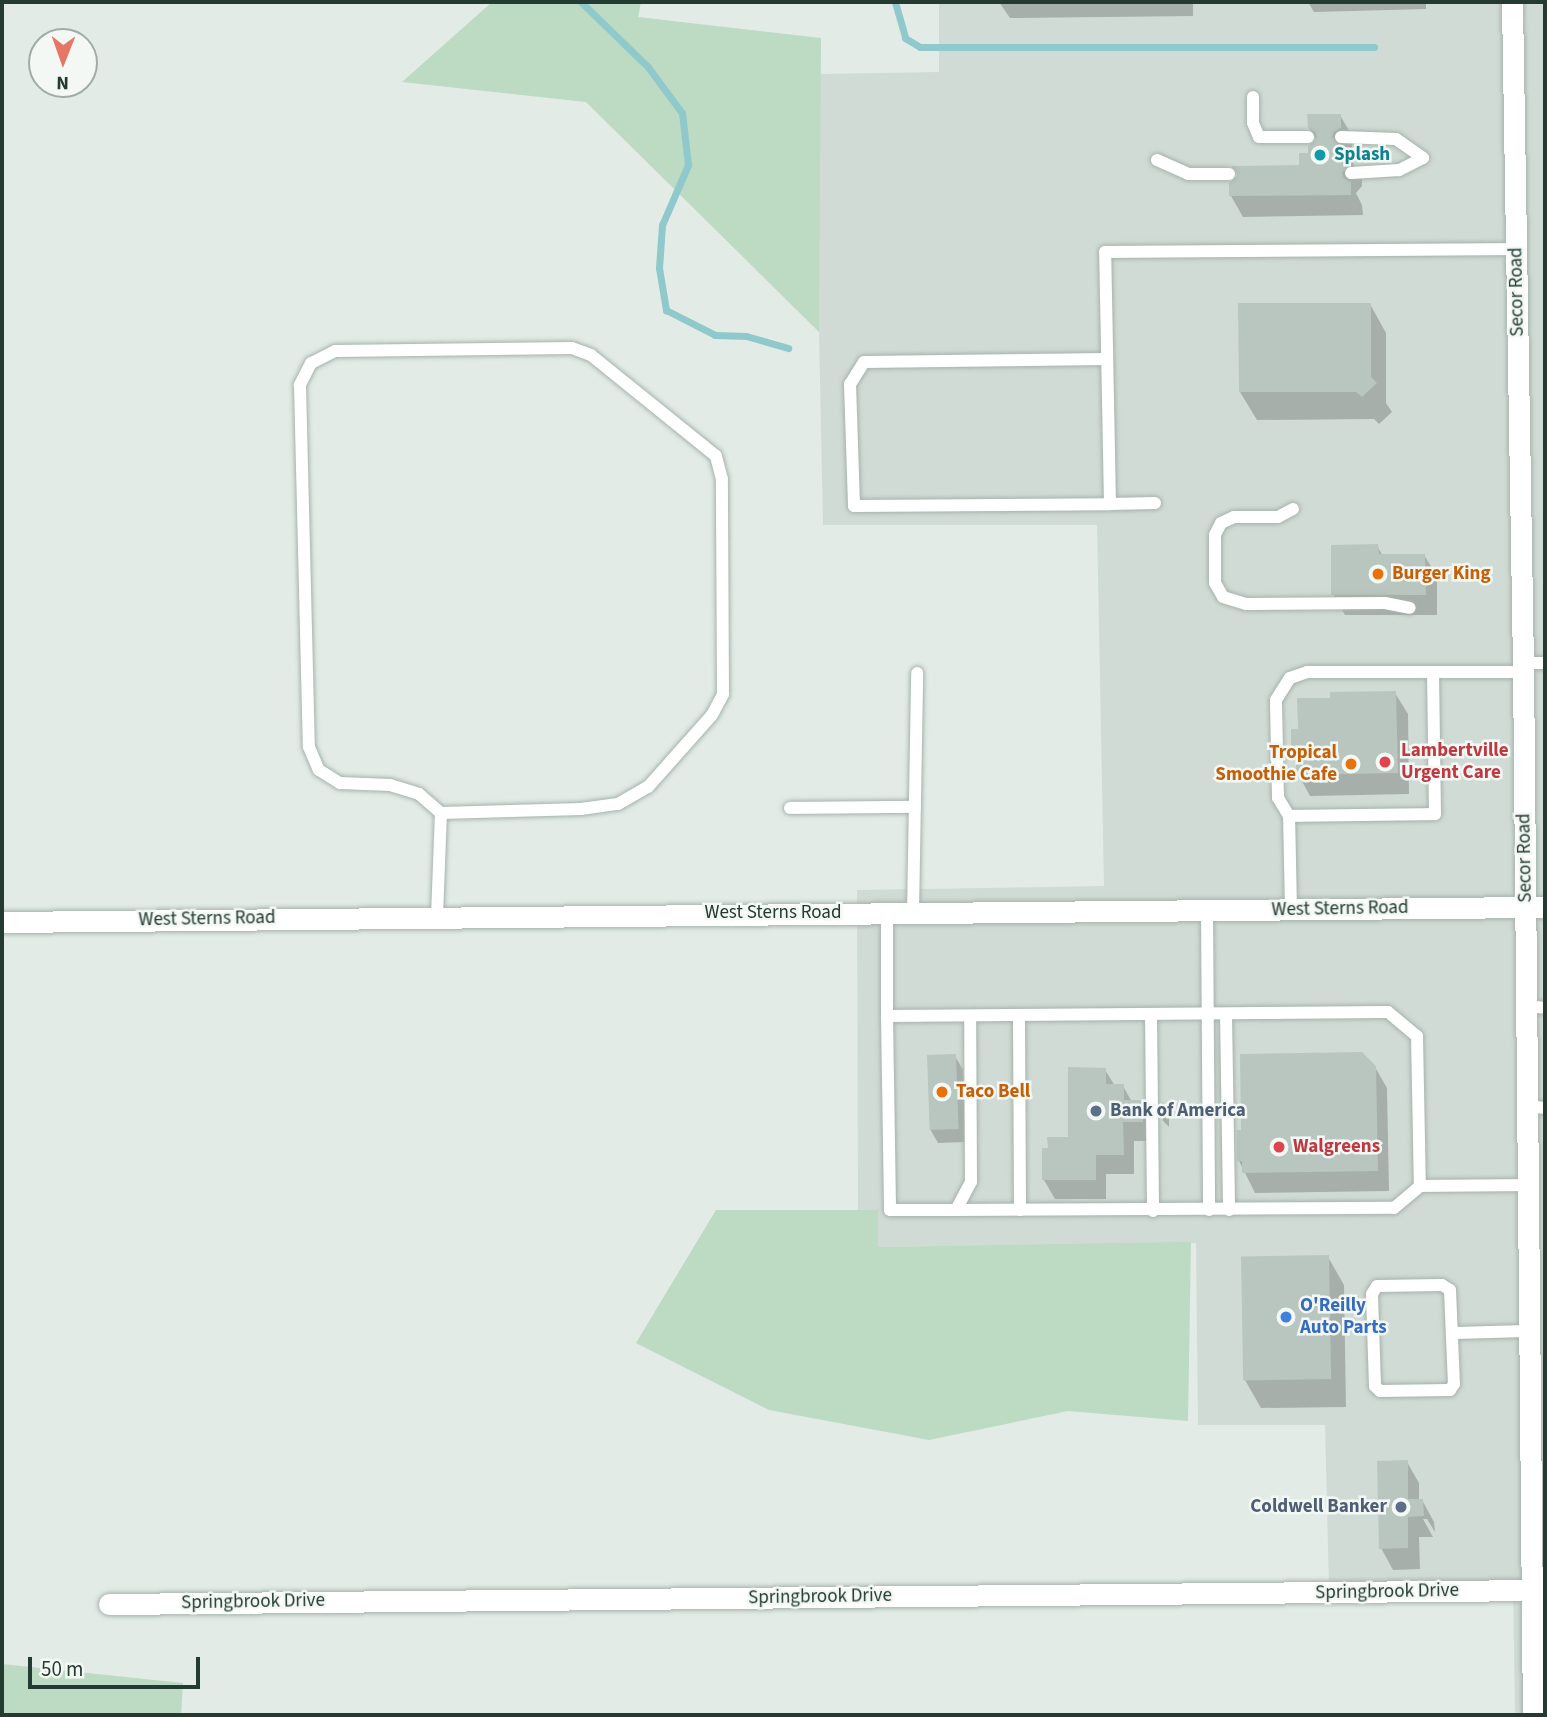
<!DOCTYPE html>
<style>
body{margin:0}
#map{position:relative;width:1547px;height:1717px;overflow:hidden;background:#e2ebe6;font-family:"Source Sans 3",sans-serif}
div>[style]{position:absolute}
.built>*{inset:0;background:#d1dbd5}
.green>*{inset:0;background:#bddac2}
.shadow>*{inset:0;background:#0003}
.stream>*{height:7px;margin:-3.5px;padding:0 3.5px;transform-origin:3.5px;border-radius:3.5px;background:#8fc9cc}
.building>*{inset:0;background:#b8c6bf;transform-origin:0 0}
.roads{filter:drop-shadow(0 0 2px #a5b3ac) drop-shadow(0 0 2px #a5b3ac)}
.lane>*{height:12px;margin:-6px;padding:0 6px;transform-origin:6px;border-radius:6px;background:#fff}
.street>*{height:21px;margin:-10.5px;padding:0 10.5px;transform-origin:10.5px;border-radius:10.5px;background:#fff}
.secondary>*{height:21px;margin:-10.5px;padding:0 10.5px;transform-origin:10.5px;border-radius:10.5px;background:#fff}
.dots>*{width:19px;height:19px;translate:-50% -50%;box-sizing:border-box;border:4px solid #f3f8f5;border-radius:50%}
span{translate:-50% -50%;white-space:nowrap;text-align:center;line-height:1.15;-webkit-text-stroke:5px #f3f8f5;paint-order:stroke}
.culture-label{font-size:19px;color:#0d838f;font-weight:700}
.left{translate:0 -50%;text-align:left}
.street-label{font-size:19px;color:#243b32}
.food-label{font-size:19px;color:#c56008;font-weight:700}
.right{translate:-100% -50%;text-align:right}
.health-label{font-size:19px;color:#be3a42;font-weight:700}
.service-label{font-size:19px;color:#4e5e75;font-weight:700}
.shop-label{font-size:19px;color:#366cbe;font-weight:700}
.frame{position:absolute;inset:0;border:4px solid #243b32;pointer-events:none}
.north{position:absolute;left:28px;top:28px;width:70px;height:70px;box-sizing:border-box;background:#f3f8f5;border:2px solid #a0aca7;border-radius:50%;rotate:181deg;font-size:19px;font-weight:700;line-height:28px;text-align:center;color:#243b32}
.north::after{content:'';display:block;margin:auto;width:24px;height:32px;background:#e67666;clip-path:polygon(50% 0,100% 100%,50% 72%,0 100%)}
.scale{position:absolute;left:28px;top:1657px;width:172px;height:32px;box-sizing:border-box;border:4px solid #243b32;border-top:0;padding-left:9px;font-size:21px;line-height:24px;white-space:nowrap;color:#243b32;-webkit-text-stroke:5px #f3f8f5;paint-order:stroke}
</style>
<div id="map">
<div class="built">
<div style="clip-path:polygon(939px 2px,1545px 2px,1545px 1715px,1515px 1715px,1513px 1583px,1329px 1586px,1325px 1425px,1198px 1425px,1196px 1243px,878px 1247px,878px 1210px,858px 1210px,857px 890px,1104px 886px,1097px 525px,823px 525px,819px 332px,820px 74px,939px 72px)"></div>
</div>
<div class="green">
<div style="clip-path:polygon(492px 2px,641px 2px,638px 17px,821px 38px,819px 332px,586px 102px,402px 82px)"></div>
<div style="clip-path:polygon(716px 1210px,878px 1210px,878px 1247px,1191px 1242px,1188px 1421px,1068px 1411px,929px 1440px,769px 1410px,636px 1343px)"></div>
<div style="clip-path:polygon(2px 1664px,183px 1683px,181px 1715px,2px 1715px)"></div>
</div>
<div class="shadow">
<div style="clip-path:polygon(999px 2px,1193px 2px,1193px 16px,1010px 18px)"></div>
<div style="clip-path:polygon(1308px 2px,1426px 2px,1426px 9px,1314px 12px)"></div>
<div style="clip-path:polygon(1340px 115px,1352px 136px,1352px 150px,1345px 156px,1350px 158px,1362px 179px,1362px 186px,1356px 193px,1362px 205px,1363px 215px,1243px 217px,1231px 196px,1301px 167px,1317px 140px,1309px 128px)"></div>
<div style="clip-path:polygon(1370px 304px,1386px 333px,1386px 403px,1392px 412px,1379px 424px,1374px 419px,1257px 420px,1240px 392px)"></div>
<div style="clip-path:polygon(1377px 546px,1383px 556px,1424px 555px,1437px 576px,1437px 615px,1345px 615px,1333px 594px)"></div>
<div style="clip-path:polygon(1395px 693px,1408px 714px,1409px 794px,1310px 796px,1298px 774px,1298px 757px,1293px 749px,1299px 730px)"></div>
<div style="clip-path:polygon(955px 1056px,963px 1070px,965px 1142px,938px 1143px,930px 1129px)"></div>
<div style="clip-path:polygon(1375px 1067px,1387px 1088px,1389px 1191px,1255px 1193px,1239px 1161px,1243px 1132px)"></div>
<div style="clip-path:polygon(1105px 1070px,1115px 1086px,1123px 1086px,1132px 1102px,1142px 1102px,1153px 1121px,1153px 1141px,1134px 1141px,1134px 1174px,1106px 1174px,1106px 1199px,1055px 1199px,1044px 1180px,1070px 1139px)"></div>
<div style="clip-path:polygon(1162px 1102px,1169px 1108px,1169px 1127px,1163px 1121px)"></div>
<div style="clip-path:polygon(1328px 1257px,1344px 1285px,1346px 1407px,1261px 1408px,1245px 1380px)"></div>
<div style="clip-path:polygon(1407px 1462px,1419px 1483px,1419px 1500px,1422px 1500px,1434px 1522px,1435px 1532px,1427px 1519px,1423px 1519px,1433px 1537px,1419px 1537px,1420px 1569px,1393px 1570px,1381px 1548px)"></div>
</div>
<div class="stream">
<div style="left:581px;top:2px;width:93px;rotate:44.1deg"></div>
<div style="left:648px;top:67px;width:57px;rotate:53.5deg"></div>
<div style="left:682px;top:113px;width:52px;rotate:83.4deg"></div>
<div style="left:688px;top:165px;width:65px;rotate:113.4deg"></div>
<div style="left:662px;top:225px;width:43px;rotate:94deg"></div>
<div style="left:659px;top:268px;width:43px;rotate:80.5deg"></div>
<div style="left:666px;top:310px;width:55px;rotate:27deg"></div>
<div style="left:715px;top:335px;width:31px;rotate:2deg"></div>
<div style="left:746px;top:336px;width:44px;rotate:15.9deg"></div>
<div style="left:895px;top:2px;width:37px;rotate:74deg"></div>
<div style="left:905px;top:38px;width:17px;rotate:31deg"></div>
<div style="left:920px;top:47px;width:454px"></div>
</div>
<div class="building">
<div style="clip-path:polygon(1307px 114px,1341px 114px,1341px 128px,1334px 132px,1332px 137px,1341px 146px,1341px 157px,1351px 157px,1351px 164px,1342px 173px,1344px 178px,1351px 182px,1351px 195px,1229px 196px,1229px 183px,1238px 175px,1231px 166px,1299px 165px,1299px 153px,1308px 153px,1308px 146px,1317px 138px,1315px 132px,1308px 128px)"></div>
<div style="clip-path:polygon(1238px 303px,1371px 303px,1371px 377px,1377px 383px,1362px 397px,1356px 392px,1239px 392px)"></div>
<div style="clip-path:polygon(1378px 544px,1379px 554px,1425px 554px,1426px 595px,1331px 595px,1331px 545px)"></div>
<div style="clip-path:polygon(1396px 691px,1398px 773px,1296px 775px,1296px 749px,1291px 749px,1291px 729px,1298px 729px,1297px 698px,1330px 698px,1330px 692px)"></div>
<div style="clip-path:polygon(1362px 1052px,1376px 1066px,1378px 1171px,1242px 1173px,1242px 1161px,1237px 1161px,1237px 1130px,1241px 1130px,1240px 1054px)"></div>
<div style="left:956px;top:1054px;width:75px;height:29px;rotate:88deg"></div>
<div style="clip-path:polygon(1068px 1067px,1106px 1068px,1106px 1084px,1124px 1084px,1124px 1100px,1143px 1100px,1143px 1122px,1123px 1122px,1124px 1155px,1096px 1155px,1096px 1180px,1042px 1180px,1042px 1148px,1048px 1148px,1047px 1137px,1068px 1137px)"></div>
<div style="left:1329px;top:1255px;width:124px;height:88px;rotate:89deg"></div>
<div style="clip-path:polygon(1408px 1460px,1408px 1499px,1423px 1499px,1424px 1516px,1408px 1517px,1408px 1548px,1379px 1549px,1377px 1461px)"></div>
</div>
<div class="roads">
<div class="lane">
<div style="left:1253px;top:97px;width:26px;rotate:90deg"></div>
<div style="left:1253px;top:123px;width:15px;rotate:67deg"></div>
<div style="left:1259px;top:137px;width:49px"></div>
<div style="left:1341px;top:137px;width:55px;rotate:2.1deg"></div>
<div style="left:1396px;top:139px;width:33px;rotate:35deg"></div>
<div style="left:1423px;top:158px;width:27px;rotate:153deg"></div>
<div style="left:1399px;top:170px;width:48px;rotate:176.4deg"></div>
<div style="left:1157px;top:160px;width:34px;rotate:24deg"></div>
<div style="left:1188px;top:174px;width:41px"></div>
<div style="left:1107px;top:359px;width:243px;rotate:179.3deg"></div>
<div style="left:864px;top:362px;width:26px;rotate:122deg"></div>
<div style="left:850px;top:384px;width:122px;rotate:88.1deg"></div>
<div style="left:854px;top:506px;width:256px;rotate:-0.4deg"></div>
<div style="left:1155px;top:503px;width:45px;rotate:178.7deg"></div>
<div style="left:1110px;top:504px;width:252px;rotate:-91.1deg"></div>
<div style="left:1105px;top:252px;width:411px;rotate:-0.4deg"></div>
<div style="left:1293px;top:509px;width:17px;rotate:152deg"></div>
<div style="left:1278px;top:517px;width:44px;rotate:180deg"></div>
<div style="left:1234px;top:517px;width:14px;rotate:155deg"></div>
<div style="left:1221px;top:523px;width:13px;rotate:117deg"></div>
<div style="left:1215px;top:535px;width:48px;rotate:90deg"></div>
<div style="left:1215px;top:583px;width:16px;rotate:60deg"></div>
<div style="left:1223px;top:597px;width:24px;rotate:17deg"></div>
<div style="left:1246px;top:604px;width:139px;rotate:-0.4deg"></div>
<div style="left:1385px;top:603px;width:25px;rotate:11deg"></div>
<div style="left:1523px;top:663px;width:22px"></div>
<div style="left:790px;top:808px;width:125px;rotate:-0.5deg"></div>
<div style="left:1289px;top:816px;width:21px;rotate:-121deg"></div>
<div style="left:1278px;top:798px;width:98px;rotate:-91.2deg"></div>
<div style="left:1276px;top:700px;width:26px;rotate:-58deg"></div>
<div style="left:1290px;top:678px;width:18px;rotate:-19deg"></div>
<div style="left:1307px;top:672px;width:126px"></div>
<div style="left:1291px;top:909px;width:93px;rotate:-91.2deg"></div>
<div style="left:1289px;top:816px;width:146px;rotate:-0.8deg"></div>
<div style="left:1435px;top:814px;width:142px;rotate:-90.8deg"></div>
<div style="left:1433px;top:672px;width:90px"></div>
<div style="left:1207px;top:910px;width:300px;rotate:89.6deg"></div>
<div style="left:887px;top:913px;width:103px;rotate:90deg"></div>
<div style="left:887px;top:1016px;width:501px;rotate:-0.46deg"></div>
<div style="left:1388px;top:1012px;width:38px;rotate:40deg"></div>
<div style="left:1417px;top:1036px;width:150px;rotate:88.9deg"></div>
<div style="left:1420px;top:1186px;width:108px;rotate:-0.5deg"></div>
<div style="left:913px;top:913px;width:240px;rotate:-89deg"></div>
<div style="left:437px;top:916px;width:103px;rotate:-87.8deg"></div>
<div style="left:441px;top:813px;width:140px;rotate:-1.6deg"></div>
<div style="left:581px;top:809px;width:37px;rotate:-8deg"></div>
<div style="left:618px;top:804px;width:34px;rotate:-30deg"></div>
<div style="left:648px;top:787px;width:96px;rotate:-48.4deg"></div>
<div style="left:712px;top:715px;width:24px;rotate:-62deg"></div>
<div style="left:723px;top:694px;width:215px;rotate:-90.3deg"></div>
<div style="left:722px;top:479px;width:24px;rotate:-105deg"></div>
<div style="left:716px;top:456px;width:161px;rotate:-141.1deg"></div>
<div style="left:591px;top:355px;width:20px;rotate:-160deg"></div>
<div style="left:572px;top:348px;width:237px;rotate:179.3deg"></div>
<div style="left:335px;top:351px;width:27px;rotate:153deg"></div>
<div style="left:311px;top:363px;width:25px;rotate:117deg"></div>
<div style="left:300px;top:385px;width:362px;rotate:88.6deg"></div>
<div style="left:309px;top:747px;width:25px;rotate:67deg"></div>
<div style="left:319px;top:770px;width:25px;rotate:32deg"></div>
<div style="left:340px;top:783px;width:50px;rotate:2.3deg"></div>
<div style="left:390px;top:785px;width:30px;rotate:17deg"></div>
<div style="left:419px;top:794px;width:29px;rotate:41deg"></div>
<div style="left:1527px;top:1006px;width:18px;rotate:6deg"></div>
<div style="left:1226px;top:1014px;width:196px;rotate:89.1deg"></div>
<div style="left:1151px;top:1015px;width:196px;rotate:89.4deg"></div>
<div style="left:887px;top:1016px;width:194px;rotate:89.1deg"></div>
<div style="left:890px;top:1210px;width:66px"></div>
<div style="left:956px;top:1210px;width:32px;rotate:-62deg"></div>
<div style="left:971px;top:1182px;width:166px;rotate:-90.3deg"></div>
<div style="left:1019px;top:1016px;width:194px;rotate:89.7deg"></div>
<div style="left:1528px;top:1106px;width:17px;rotate:7deg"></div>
<div style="left:956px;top:1210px;width:438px;rotate:-0.3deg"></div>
<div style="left:1394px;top:1208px;width:34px;rotate:-40deg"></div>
<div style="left:1442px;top:1285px;width:9px;rotate:32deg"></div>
<div style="left:1450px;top:1290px;width:94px;rotate:87.6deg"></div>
<div style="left:1454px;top:1384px;width:7px;rotate:124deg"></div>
<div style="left:1450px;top:1390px;width:70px;rotate:179.2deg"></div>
<div style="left:1380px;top:1391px;width:7px;rotate:-135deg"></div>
<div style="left:1375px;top:1386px;width:92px;rotate:-91.9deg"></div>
<div style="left:1372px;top:1294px;width:9px;rotate:-58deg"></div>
<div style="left:1377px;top:1286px;width:65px;rotate:-0.9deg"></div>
<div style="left:1452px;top:1333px;width:77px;rotate:-1.5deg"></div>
</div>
<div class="street">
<div style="left:109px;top:1604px;width:1422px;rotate:-0.56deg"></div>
</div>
<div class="secondary">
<div style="left:1512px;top:2px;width:661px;rotate:89.05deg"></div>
<div style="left:1523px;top:663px;width:1052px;rotate:89.46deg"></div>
<div style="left:2px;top:922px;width:1543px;rotate:-0.56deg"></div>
</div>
</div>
<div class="dots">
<div style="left:1320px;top:155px;background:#0f9aa8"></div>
<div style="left:1378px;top:574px;background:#e8710a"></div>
<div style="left:1385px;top:762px;background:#e0444e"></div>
<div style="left:1351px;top:764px;background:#e8710a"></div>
<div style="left:942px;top:1092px;background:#e8710a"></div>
<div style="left:1096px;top:1111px;background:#5c6f8a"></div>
<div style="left:1279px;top:1147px;background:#e0444e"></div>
<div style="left:1286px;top:1317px;background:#3f7fe0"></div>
<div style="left:1401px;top:1507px;background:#5c6f8a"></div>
</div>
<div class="culture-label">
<span class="left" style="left:1334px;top:155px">Splash</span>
</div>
<div class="street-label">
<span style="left:1517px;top:292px;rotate:-91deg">Secor Road</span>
<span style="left:1525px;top:858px;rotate:-91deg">Secor Road</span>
<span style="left:1340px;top:909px;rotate:-1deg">West Sterns Road</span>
<span style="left:773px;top:913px">West Sterns Road</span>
<span style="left:207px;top:919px;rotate:-1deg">West Sterns Road</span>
<span style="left:1387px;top:1592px;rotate:-1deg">Springbrook Drive</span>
<span style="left:820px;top:1597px;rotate:-1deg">Springbrook Drive</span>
<span style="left:253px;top:1602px;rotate:-1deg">Springbrook Drive</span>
</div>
<div class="food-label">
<span class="left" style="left:1392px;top:574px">Burger King</span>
<span class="right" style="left:1337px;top:764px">Tropical<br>Smoothie Cafe</span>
<span class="left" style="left:956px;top:1092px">Taco Bell</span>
</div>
<div class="health-label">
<span class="left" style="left:1401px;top:762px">Lambertville<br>Urgent Care</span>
<span class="left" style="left:1293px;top:1147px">Walgreens</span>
</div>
<div class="service-label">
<span class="left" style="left:1110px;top:1111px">Bank of America</span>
<span class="right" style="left:1387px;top:1507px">Coldwell Banker</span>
</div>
<div class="shop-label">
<span class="left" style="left:1300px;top:1317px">O'Reilly<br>Auto Parts</span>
</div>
<div class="frame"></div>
<div class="north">N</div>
<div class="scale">50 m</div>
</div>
